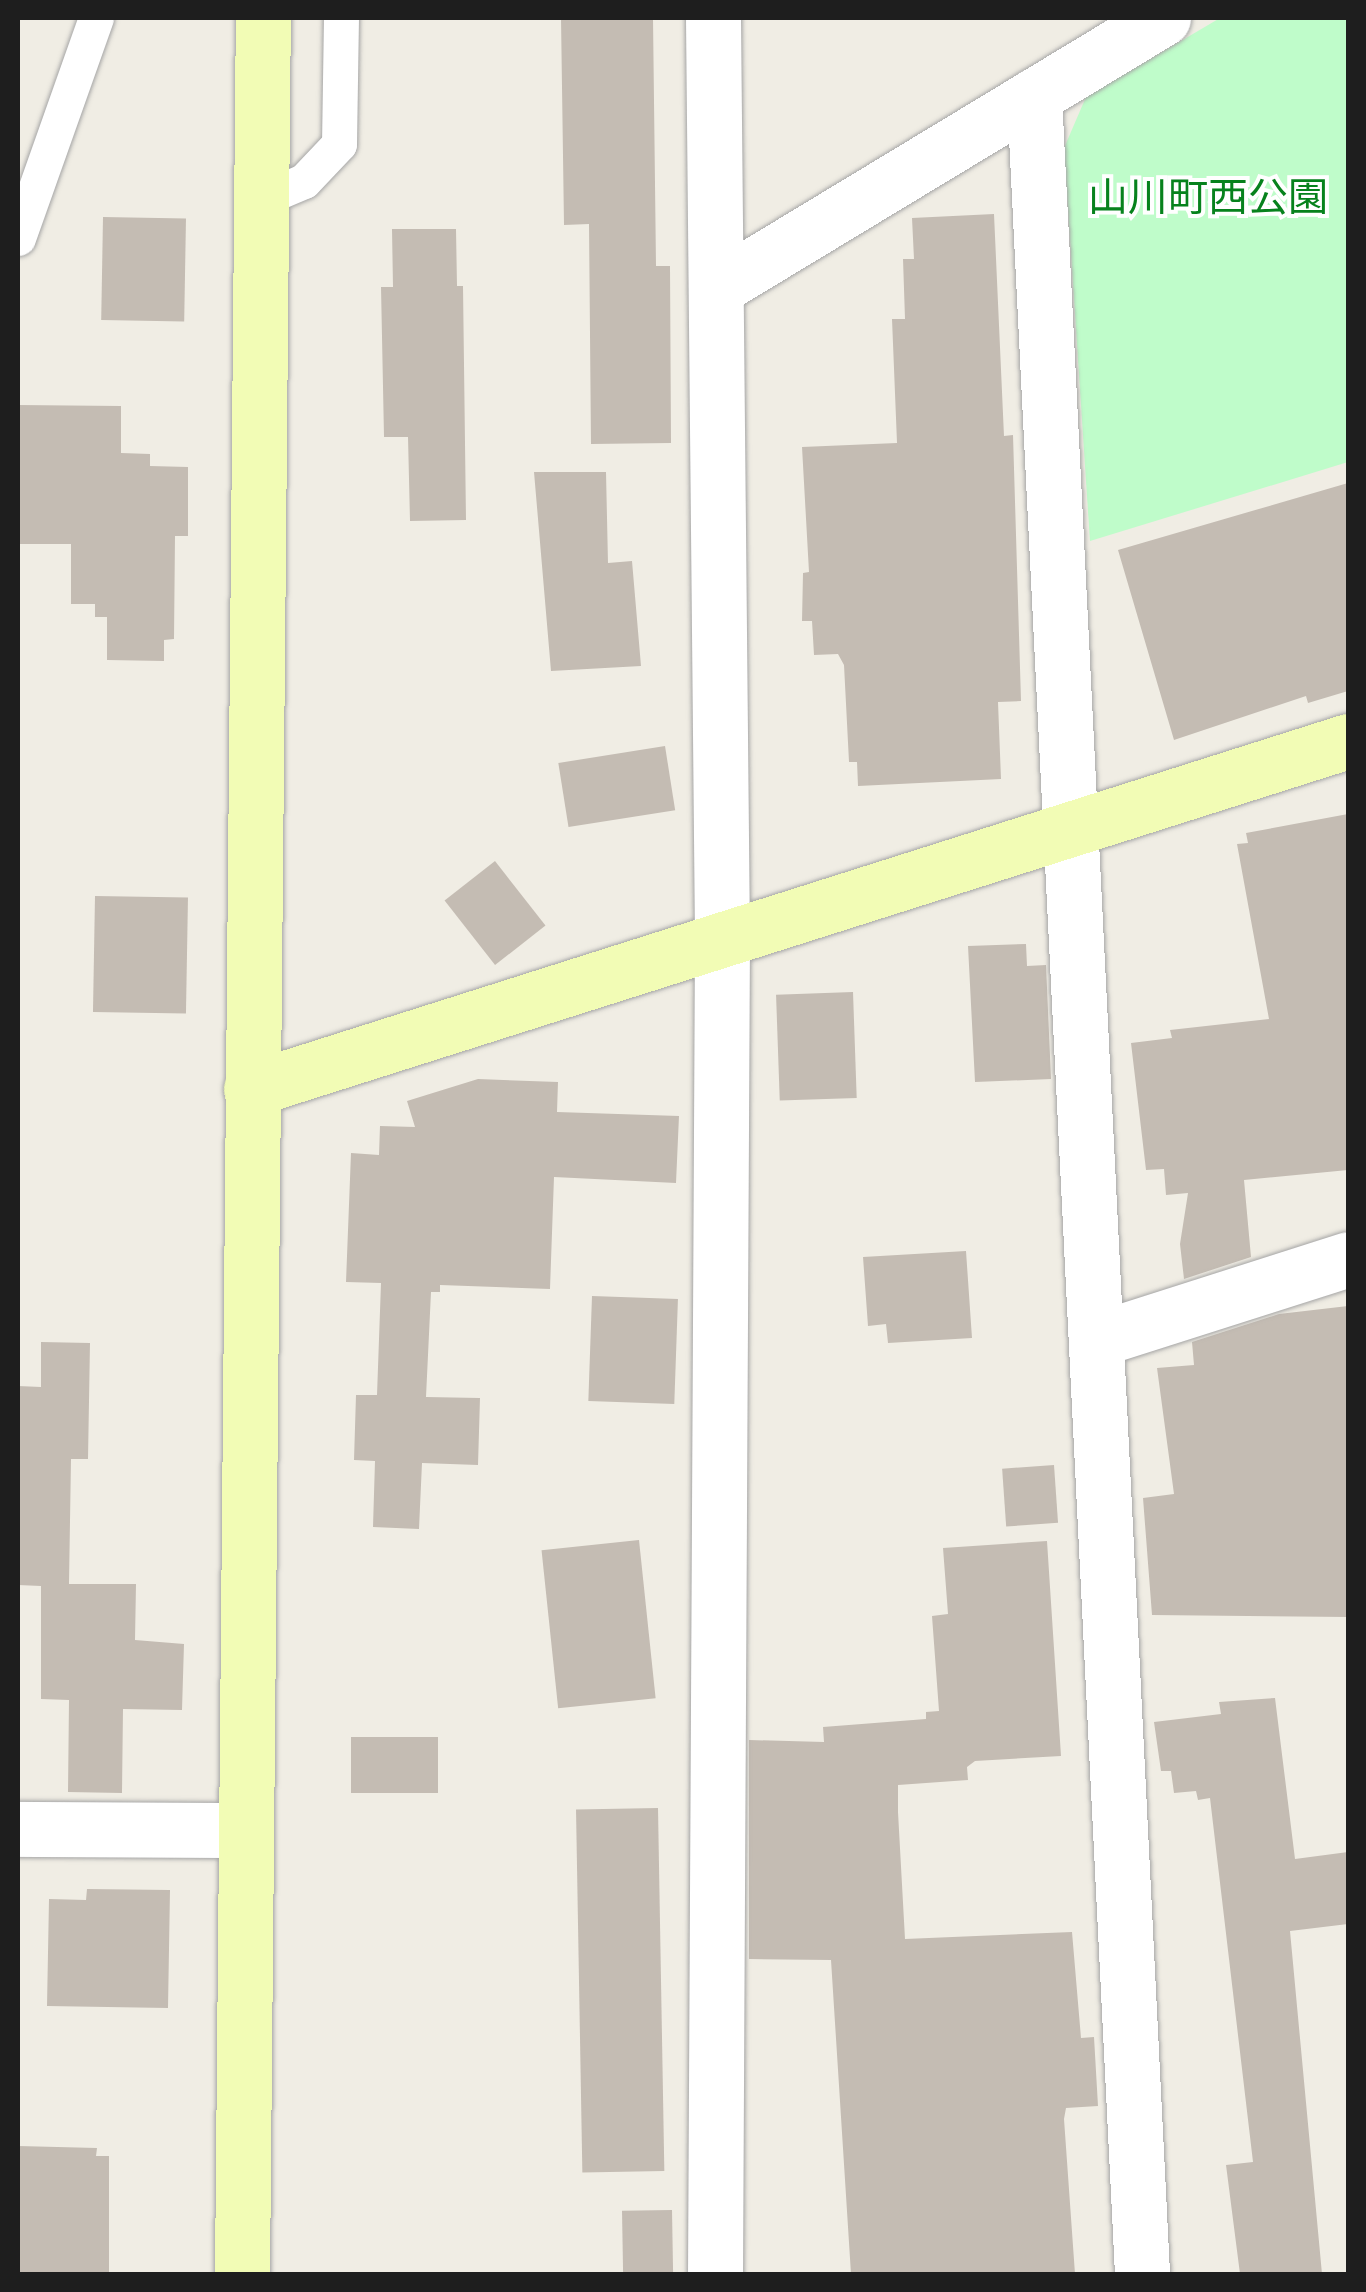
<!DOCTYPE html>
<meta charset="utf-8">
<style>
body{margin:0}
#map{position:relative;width:1366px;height:2292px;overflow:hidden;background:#f0ede4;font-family:"Alegreya Sans","Noto Sans JP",sans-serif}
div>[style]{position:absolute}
.park>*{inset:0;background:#bffcca}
.building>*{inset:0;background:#c4bcb3;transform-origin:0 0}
.roads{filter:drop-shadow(0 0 2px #a5a5a5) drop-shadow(0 0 2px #a5a5a5)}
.lane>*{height:35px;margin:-17.5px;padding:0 17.5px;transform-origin:17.5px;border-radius:17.5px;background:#fff}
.street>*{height:55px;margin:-27.5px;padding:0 27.5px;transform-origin:27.5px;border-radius:27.5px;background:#fff}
.secondary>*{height:55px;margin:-27.5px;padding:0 27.5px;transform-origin:27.5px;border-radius:27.5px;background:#f2fcb5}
span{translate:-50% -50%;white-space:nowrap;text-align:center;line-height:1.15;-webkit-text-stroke:8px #fff;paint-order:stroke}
.park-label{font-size:40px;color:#07821d}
.frame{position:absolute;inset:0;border:20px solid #1e1e1e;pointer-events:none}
</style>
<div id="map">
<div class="park">
<div style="clip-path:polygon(1220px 18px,1348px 18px,1348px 462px,1090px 541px,1064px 148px,1086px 97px)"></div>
</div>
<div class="building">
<div style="clip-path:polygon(561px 18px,653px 18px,656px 266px,670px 266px,671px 443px,591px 444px,589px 224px,564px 225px)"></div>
<div style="clip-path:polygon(994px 214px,1004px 436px,1013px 435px,1021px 701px,998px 702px,1001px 779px,858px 786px,857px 762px,849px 762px,844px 665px,838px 654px,814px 655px,812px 621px,802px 621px,803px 573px,809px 572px,802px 447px,897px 443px,892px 319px,905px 319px,903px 259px,914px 259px,912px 218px)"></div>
<div style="left:103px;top:217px;width:83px;height:103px;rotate:1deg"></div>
<div style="clip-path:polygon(392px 229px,456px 229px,457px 286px,463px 286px,466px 520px,410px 521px,408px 437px,384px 437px,381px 287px,393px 287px)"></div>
<div style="clip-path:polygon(18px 405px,121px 406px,121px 453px,150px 454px,150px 466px,188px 467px,188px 536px,175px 536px,174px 639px,164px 640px,164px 661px,107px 660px,107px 617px,95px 617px,95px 604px,71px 604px,71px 544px,18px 544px)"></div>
<div style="clip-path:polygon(534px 472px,606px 472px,608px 563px,632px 561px,641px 666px,551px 671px)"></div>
<div style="clip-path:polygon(1348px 483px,1348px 691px,1308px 703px,1306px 696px,1174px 740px,1118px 550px)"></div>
<div style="left:665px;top:746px;width:65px;height:108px;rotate:81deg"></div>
<div style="clip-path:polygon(1348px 814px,1348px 1170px,1244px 1180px,1251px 1257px,1184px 1279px,1180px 1244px,1188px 1193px,1166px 1195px,1164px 1169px,1146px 1170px,1131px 1043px,1172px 1038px,1170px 1030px,1269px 1019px,1237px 844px,1248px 843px,1246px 833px)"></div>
<div style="left:495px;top:861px;width:82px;height:64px;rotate:52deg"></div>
<div style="left:95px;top:896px;width:93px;height:116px;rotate:1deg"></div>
<div style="clip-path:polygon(1026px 944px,1027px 966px,1046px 965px,1051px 1079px,975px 1082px,968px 946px)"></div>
<div style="left:853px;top:992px;width:106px;height:77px;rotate:88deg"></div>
<div style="clip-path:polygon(478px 1079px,558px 1082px,557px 1112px,679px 1116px,676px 1183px,554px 1177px,550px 1289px,440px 1285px,440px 1292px,431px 1292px,426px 1397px,480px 1398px,478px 1465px,422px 1463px,419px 1529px,373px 1527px,375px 1461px,354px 1460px,356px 1395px,377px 1395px,381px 1283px,346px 1282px,351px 1153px,379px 1155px,380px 1126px,415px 1127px,407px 1101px)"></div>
<div style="clip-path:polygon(966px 1251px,972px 1338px,888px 1343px,886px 1324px,868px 1326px,863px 1257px)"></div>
<div style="left:592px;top:1296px;width:86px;height:105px;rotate:2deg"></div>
<div style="clip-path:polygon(1348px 1306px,1348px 1617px,1152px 1615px,1143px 1498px,1174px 1494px,1157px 1368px,1194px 1365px,1192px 1342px,1279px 1314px)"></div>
<div style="clip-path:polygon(41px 1342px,90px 1343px,88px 1459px,71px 1459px,69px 1584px,136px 1584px,135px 1640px,184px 1644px,182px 1710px,123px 1709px,122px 1793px,68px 1792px,69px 1700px,41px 1699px,41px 1586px,18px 1585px,18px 1386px,41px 1387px)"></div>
<div style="left:1054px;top:1465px;width:58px;height:52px;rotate:86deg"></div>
<div style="left:639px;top:1540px;width:159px;height:98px;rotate:84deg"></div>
<div style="clip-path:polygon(1047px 1541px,1061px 1756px,975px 1761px,967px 1767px,968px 1780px,898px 1785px,898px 1812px,905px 1939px,1072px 1932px,1081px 2038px,1094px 2037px,1098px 2106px,1066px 2108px,1064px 2119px,1075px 2274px,851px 2274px,831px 1960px,749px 1959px,749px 1740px,824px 1742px,823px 1727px,926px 1719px,926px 1712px,939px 1711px,932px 1616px,948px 1614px,943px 1548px)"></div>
<div style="clip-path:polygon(1275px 1698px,1295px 1859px,1348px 1852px,1348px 1924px,1290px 1931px,1322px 2274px,1240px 2274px,1226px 2165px,1253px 2162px,1210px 1798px,1198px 1800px,1196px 1791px,1174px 1793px,1171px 1771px,1161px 1771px,1154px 1722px,1221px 1714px,1219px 1702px)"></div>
<div style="left:438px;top:1737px;width:56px;height:87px;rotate:90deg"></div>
<div style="left:658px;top:1808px;width:363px;height:82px;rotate:89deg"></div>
<div style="clip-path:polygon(87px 1889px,170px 1890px,168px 2008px,47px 2006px,49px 1899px,86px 1900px)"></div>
<div style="clip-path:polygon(18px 2146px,97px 2148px,96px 2156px,109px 2156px,109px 2274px,18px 2274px)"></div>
<div style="left:672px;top:2210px;width:64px;height:50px;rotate:89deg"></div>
</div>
<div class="roads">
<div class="lane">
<div style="left:264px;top:198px;width:43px;rotate:-23deg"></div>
<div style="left:304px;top:181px;width:51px;rotate:-46.6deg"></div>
<div style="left:339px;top:144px;width:126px;rotate:-89.1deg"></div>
<div style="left:18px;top:238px;width:233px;rotate:-70.5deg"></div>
</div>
<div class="street">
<div style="left:713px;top:18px;width:921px;rotate:89.44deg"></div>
<div style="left:722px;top:939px;width:1335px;rotate:90.3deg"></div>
<div style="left:1034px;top:96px;width:2181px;rotate:87.16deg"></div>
<div style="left:718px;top:287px;width:520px;rotate:-31.15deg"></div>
<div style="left:1098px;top:1339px;width:262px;rotate:-17.7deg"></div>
<div style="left:18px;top:1829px;width:227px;rotate:0.3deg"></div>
</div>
<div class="secondary">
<div style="left:251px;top:1089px;width:1151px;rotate:-17.6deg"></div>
<div style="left:242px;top:2274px;width:2256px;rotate:-89.47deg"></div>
</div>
</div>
<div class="park-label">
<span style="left:1208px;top:199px">山川町西公園</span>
</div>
<div class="frame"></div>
</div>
